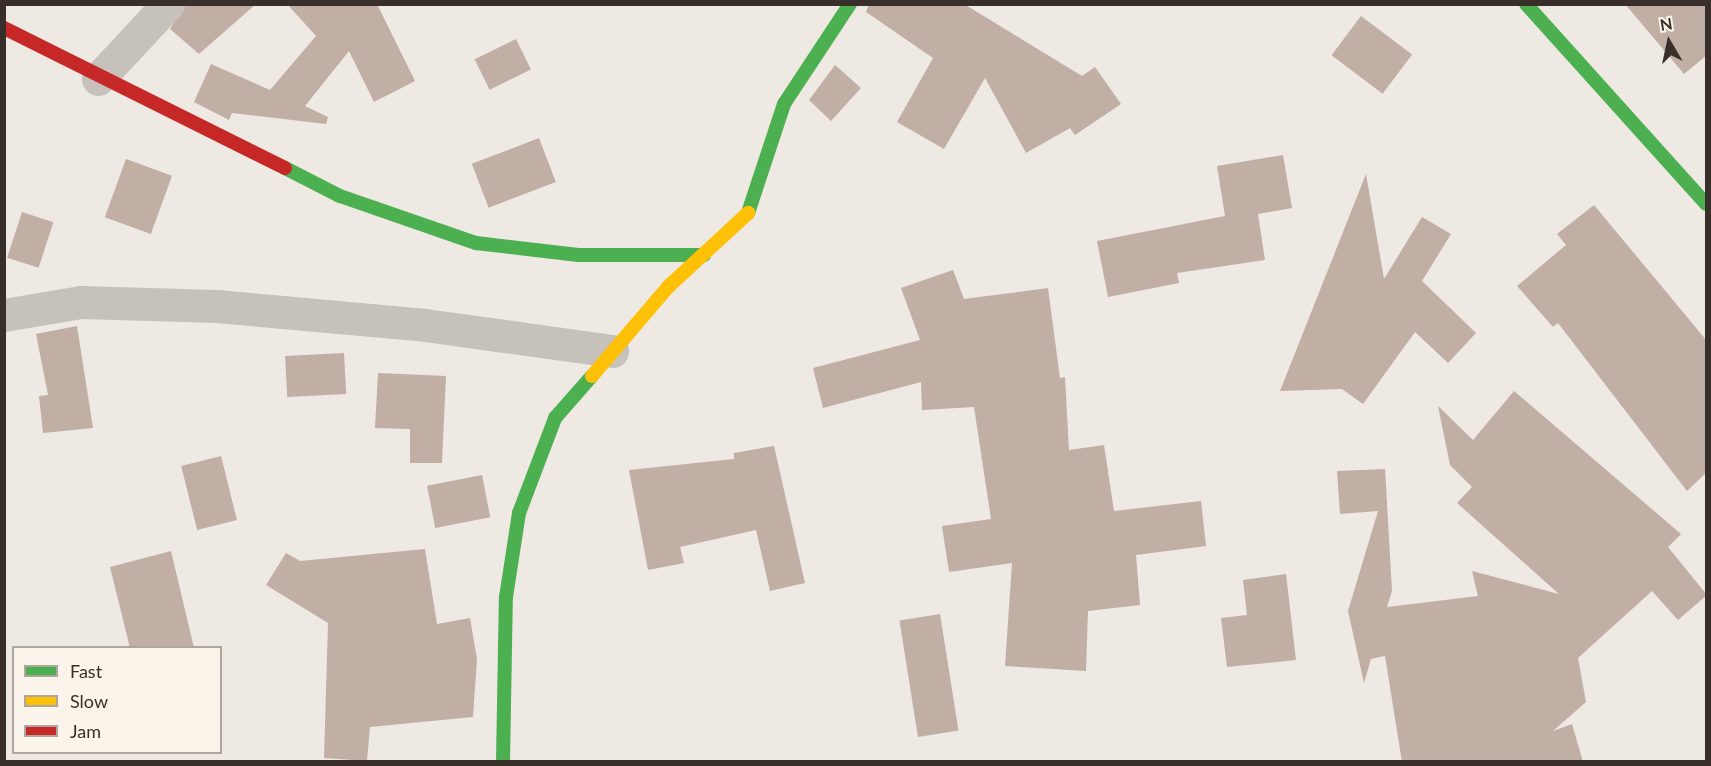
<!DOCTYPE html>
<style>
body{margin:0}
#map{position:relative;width:1711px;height:766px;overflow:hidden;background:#eee9e3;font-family:Lato,sans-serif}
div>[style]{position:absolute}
.building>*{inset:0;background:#c1aea5;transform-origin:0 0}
.street>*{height:33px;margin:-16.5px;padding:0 16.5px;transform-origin:16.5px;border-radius:16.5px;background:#c7c1bc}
.fast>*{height:14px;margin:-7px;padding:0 7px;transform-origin:7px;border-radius:7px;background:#4caf50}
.slow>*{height:14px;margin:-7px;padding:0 7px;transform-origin:7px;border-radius:7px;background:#ffc107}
.jam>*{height:14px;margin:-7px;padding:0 7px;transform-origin:7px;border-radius:7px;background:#c62828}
span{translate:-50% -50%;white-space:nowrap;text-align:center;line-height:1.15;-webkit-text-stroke:5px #faf4eb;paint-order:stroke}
.frame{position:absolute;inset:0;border:6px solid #392f2a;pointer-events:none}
.legend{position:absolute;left:12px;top:646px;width:210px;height:108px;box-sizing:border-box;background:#faf4eb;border:2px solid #ada59e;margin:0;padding:8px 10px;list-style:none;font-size:18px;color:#392f2a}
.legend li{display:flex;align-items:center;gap:12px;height:30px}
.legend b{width:30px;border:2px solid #ada59e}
.north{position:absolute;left:1639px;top:12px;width:60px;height:60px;-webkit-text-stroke:4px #faf4eb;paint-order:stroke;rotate:351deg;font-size:16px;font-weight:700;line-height:24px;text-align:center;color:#392f2a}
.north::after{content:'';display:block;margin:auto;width:21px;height:27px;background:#392f2a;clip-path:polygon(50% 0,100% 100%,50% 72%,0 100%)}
</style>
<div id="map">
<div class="building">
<div style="clip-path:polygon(186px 4px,256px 4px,199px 54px,170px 29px)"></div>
<div style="clip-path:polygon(287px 4px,377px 4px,415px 81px,374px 102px,349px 51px,305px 106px,328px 117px,326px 124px,232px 113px,229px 120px,194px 102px,211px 64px,270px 90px,316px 36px)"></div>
<div style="clip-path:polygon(869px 4px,964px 4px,1082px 76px,1095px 67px,1121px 104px,1075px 135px,1070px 128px,1026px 153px,985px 78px,944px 149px,897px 122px,933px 58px,866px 12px)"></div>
<div style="clip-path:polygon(1625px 4px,1707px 4px,1707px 55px,1684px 74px)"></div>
<div style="left:1361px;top:16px;width:64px;height:49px;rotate:37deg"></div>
<div style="left:516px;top:39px;width:34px;height:46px;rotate:64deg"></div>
<div style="clip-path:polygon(835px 65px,861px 88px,831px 121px,809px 100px)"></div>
<div style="left:539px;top:138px;width:47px;height:72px;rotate:69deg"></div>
<div style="clip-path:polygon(1283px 155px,1292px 208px,1258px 214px,1265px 260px,1177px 273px,1179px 283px,1108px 297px,1097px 241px,1225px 216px,1217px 166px)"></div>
<div style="left:126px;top:159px;width:49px;height:62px;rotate:20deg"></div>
<div style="clip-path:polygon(1366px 174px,1384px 279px,1422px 217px,1451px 234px,1422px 281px,1476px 333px,1448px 363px,1415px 332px,1363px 404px,1342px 389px,1280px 391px)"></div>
<div style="clip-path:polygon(1594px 205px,1707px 341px,1707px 472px,1687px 491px,1558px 323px,1553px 327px,1517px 286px,1566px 245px,1557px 234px)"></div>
<div style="left:22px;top:212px;width:33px;height:48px;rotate:18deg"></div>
<div style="clip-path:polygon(953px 270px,964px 299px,1048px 288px,1060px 378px,1065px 377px,1069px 450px,1104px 445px,1114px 511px,1201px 501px,1206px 546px,1136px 555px,1140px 605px,1088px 611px,1086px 671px,1005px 666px,1012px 563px,949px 572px,942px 526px,991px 519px,974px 407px,922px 410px,921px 382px,823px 408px,813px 368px,920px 340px,901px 288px)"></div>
<div style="clip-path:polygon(77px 326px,93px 428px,43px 433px,39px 396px,48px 395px,36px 334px)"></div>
<div style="left:344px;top:353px;width:41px;height:59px;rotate:87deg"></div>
<div style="clip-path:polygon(378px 373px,446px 376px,442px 463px,410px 463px,410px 429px,375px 428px)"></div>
<div style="clip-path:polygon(1514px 391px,1681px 534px,1668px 547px,1707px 595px,1678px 620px,1652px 591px,1578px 658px,1586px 702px,1553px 731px,1572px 724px,1583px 762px,1402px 762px,1385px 656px,1371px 659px,1364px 683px,1348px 611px,1378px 511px,1340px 514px,1337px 471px,1385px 469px,1392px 591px,1387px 607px,1478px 596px,1472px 571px,1559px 594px,1457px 503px,1472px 487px,1450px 465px,1438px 406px,1473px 440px)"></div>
<div style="clip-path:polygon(774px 446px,805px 583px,770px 591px,756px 530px,680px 547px,684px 563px,648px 570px,629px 470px,734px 459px,734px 453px)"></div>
<div style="left:221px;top:456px;width:66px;height:41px;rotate:76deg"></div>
<div style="left:482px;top:475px;width:43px;height:56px;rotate:79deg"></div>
<div style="clip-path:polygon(425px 549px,437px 624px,470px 618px,477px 659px,473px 717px,370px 727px,367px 761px,324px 758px,328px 623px,266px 585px,286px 553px,300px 561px)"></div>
<div style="clip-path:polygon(171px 551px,194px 648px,130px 648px,110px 567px)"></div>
<div style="clip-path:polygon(1286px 574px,1296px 660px,1227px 667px,1221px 618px,1247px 615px,1243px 580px)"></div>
<div style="left:940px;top:614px;width:118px;height:41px;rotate:81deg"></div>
</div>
<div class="street">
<div style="left:98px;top:79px;width:103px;rotate:-47deg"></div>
<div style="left:4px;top:315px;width:78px;rotate:-9.6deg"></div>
<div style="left:81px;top:302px;width:136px;rotate:1.7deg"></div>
<div style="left:217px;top:306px;width:209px;rotate:5.2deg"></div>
<div style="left:425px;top:325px;width:189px;rotate:7.9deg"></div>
</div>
<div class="fast">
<div style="left:1526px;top:4px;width:269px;rotate:48deg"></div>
<div style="left:285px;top:168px;width:62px;rotate:27deg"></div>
<div style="left:340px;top:196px;width:144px;rotate:19.1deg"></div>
<div style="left:476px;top:243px;width:103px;rotate:6.7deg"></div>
<div style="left:578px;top:255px;width:126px"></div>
<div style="left:748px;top:213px;width:115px;rotate:-71.7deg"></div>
<div style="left:784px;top:104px;width:120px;rotate:-56.6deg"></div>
<div style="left:503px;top:762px;width:165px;rotate:-89deg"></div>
<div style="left:506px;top:597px;width:85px;rotate:-81.2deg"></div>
<div style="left:519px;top:513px;width:102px;rotate:-69.2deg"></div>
<div style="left:555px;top:418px;width:56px;rotate:-48.6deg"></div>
</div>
<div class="slow">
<div style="left:592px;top:376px;width:118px;rotate:-49.5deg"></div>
<div style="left:669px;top:286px;width:108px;rotate:-42.7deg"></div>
</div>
<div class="jam">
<div style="left:4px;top:28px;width:314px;rotate:26.5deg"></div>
</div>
<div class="frame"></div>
<ul class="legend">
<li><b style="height:8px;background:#4caf50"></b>Fast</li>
<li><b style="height:8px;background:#ffc107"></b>Slow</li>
<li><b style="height:8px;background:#c62828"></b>Jam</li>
</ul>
<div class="north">N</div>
</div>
